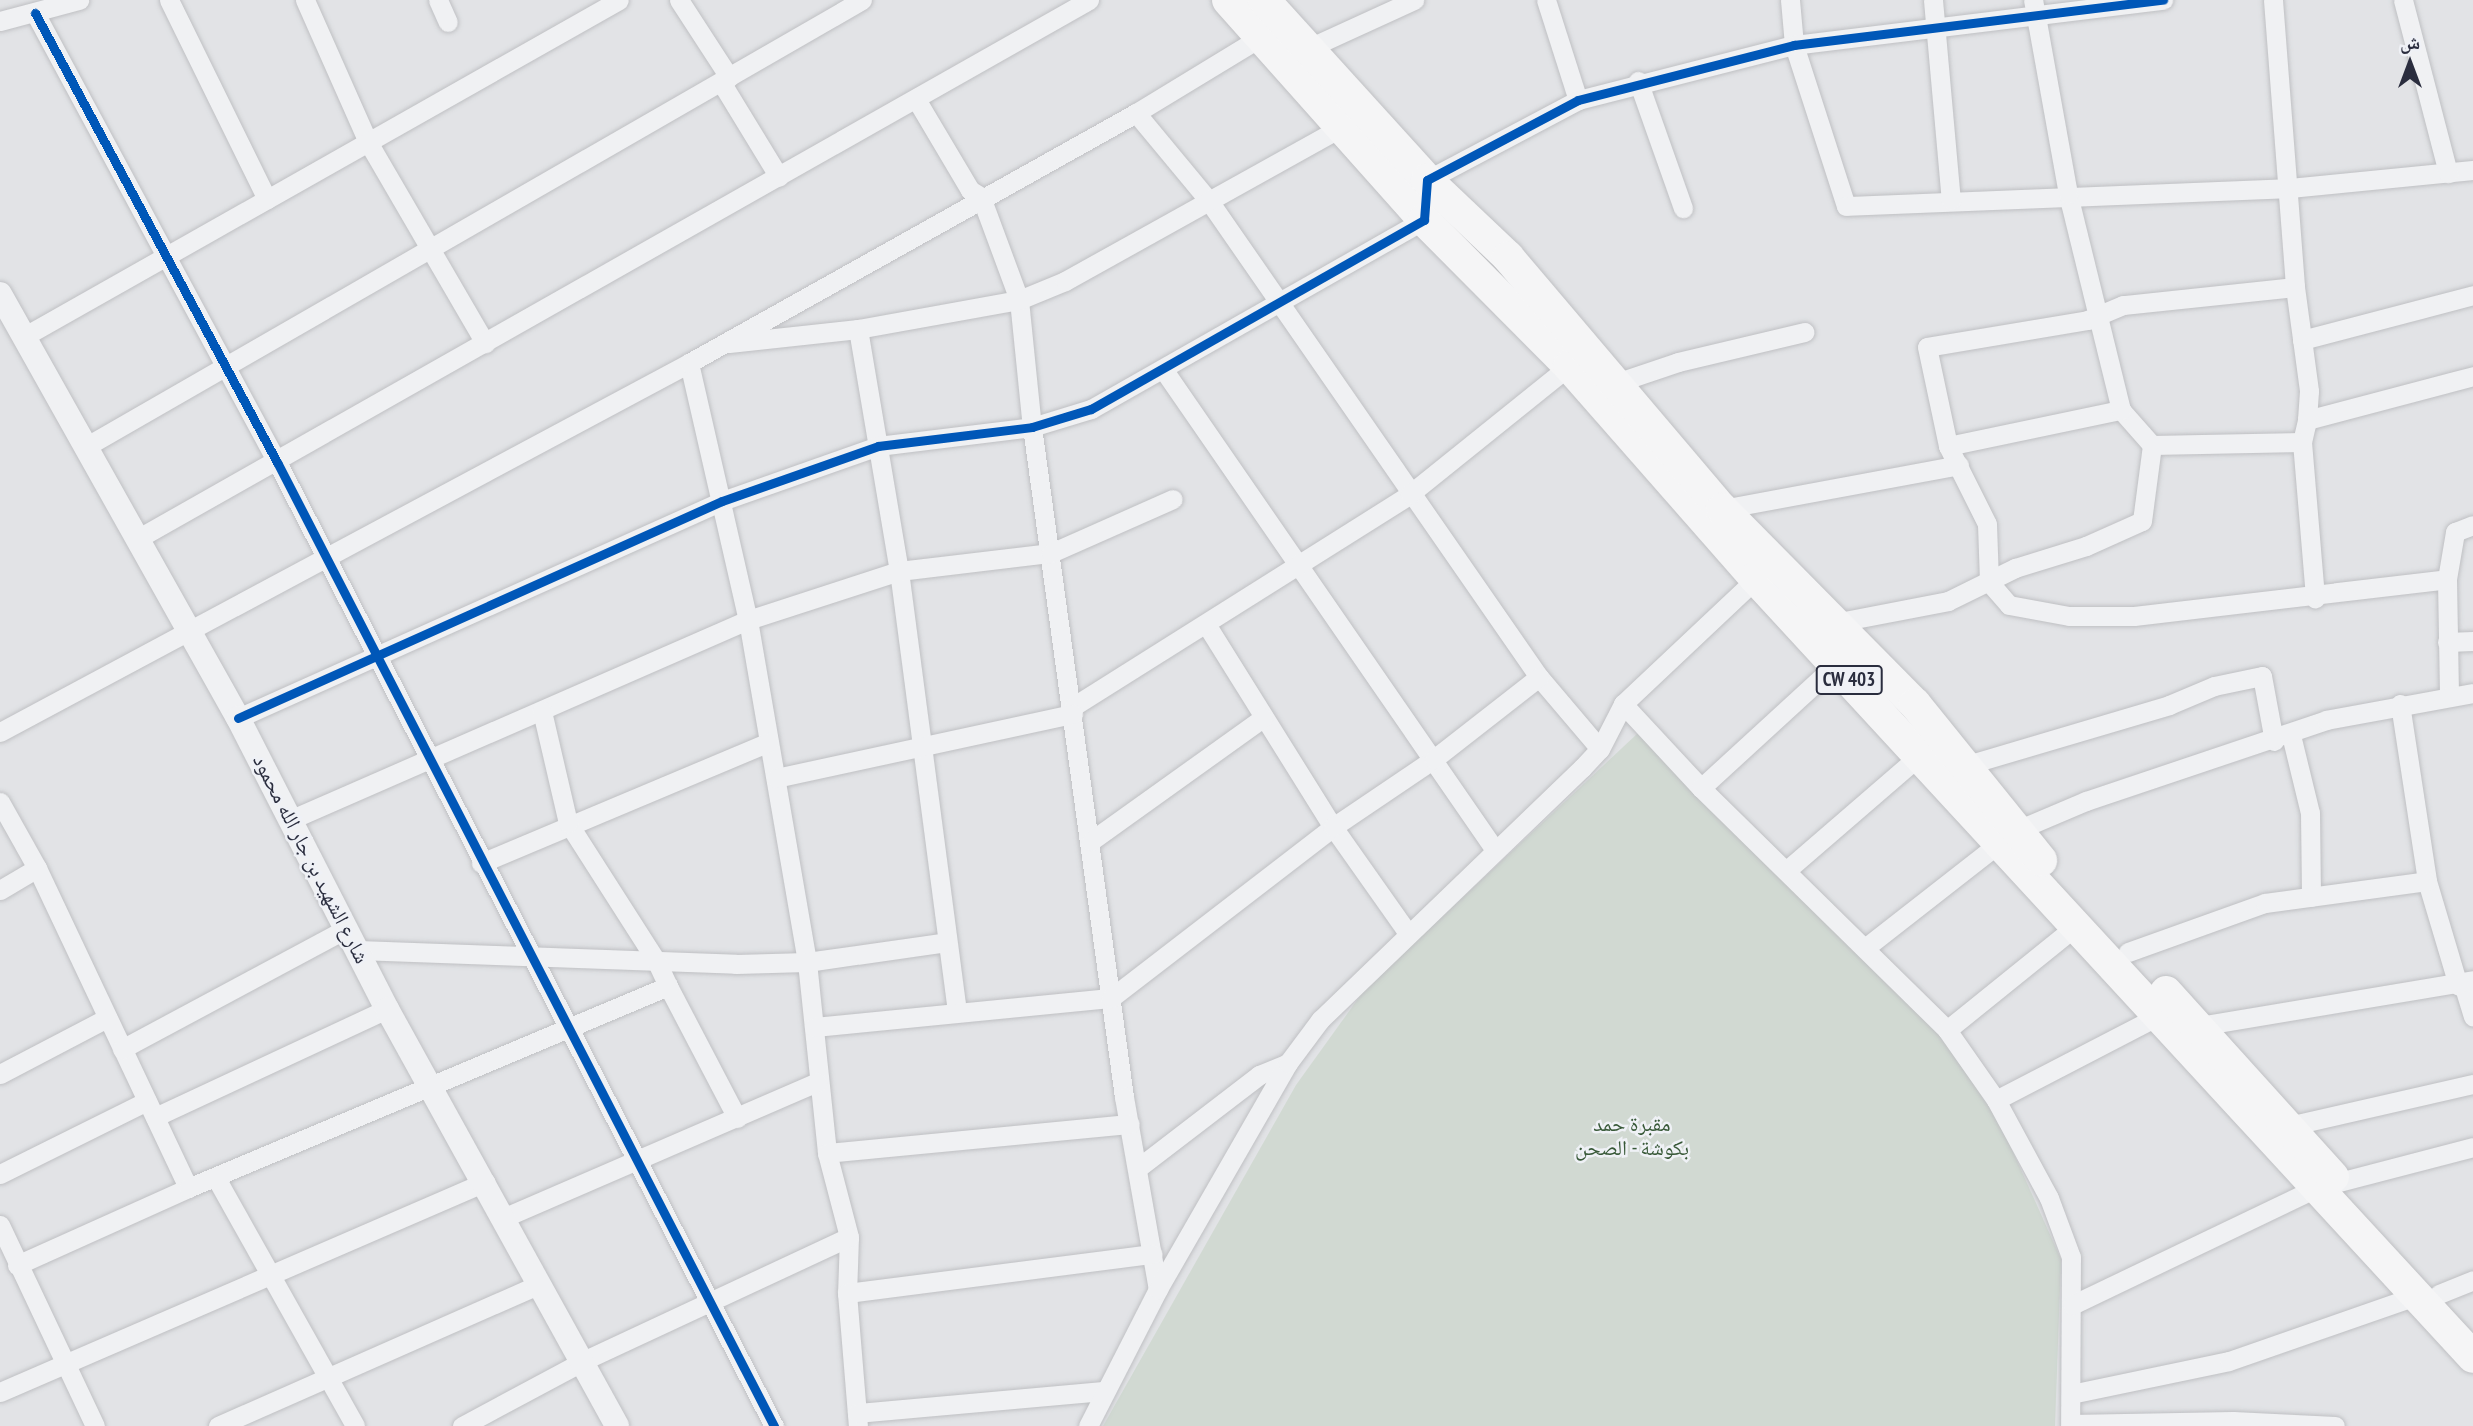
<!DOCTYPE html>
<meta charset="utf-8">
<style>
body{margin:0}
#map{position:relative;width:2473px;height:1426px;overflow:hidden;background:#e2e3e6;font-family:"PT Sans Narrow","Noto Naskh Arabic",sans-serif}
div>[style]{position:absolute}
.green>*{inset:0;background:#d1d9d2}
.roads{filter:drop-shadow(0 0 2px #bfc0c3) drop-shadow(0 0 2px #bfc0c3)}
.minor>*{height:19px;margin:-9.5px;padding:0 9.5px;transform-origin:9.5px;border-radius:9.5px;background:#f0f1f3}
.tertiary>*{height:24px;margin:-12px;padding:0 12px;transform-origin:12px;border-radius:12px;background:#f0f1f3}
.primary>*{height:32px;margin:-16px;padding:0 16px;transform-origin:16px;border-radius:16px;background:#f5f5f6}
.cycleway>*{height:9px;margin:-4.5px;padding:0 4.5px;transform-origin:4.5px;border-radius:4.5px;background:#0057b8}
span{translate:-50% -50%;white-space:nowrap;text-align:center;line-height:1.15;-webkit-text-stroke:5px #eff1f6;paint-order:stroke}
.shield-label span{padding:2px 5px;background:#eff1f6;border:2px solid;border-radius:5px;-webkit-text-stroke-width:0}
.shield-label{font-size:19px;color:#2a2d3e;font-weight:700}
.street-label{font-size:21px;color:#2a2d3e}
.park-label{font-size:21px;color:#385938}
.north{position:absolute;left:2375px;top:28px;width:70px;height:70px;-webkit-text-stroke:5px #eff1f6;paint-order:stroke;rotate:0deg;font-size:19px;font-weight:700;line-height:28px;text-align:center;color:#2a2d3e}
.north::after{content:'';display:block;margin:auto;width:24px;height:32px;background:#2a2d3e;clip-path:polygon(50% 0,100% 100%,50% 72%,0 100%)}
</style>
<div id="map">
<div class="green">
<div style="clip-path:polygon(1638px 733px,1940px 1033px,2001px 1125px,2061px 1259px,2055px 1426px,1103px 1426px,1296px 1085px,1365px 989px)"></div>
</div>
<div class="roads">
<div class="minor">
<div style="left:169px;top:0;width:222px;rotate:63.8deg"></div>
<div style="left:305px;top:0;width:155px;rotate:66.1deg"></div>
<div style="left:368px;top:142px;width:233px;rotate:59.8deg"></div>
<div style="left:438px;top:0;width:24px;rotate:66deg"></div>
<div style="left:679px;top:0;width:92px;rotate:57deg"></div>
<div style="left:1546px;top:0;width:105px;rotate:72.3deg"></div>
<div style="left:1790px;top:0;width:45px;rotate:84.9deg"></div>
<div style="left:1794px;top:45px;width:169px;rotate:72.1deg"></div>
<div style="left:1846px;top:206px;width:443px;rotate:-2.3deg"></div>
<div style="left:2289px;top:188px;width:185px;rotate:-5.6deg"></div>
<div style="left:1933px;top:0;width:201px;rotate:84.9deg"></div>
<div style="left:2273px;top:0;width:288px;rotate:85.6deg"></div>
<div style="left:2295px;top:287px;width:105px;rotate:82.3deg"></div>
<div style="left:2309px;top:391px;width:29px;rotate:94deg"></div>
<div style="left:2403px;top:0;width:179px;rotate:75.4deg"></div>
<div style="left:35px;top:13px;width:510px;rotate:61.68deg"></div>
<div style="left:277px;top:462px;width:1085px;rotate:62.73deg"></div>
<div style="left:0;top:21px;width:82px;rotate:-14.9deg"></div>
<div style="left:1307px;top:49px;width:118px;rotate:-24.6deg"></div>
<div style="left:1638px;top:81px;width:135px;rotate:70.5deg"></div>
<div style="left:721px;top:82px;width:111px;rotate:58.6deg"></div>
<div style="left:916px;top:99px;width:106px;rotate:59.3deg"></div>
<div style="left:970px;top:190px;width:13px;rotate:32deg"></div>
<div style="left:981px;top:197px;width:110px;rotate:69.7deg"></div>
<div style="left:1019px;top:300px;width:128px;rotate:84.2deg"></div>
<div style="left:1032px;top:427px;width:676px;rotate:82.18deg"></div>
<div style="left:1124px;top:1097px;width:195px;rotate:80deg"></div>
<div style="left:1136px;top:113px;width:114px;rotate:50.3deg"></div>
<div style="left:1209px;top:201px;width:579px;rotate:55.27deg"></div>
<div style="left:1539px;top:677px;width:94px;rotate:49.7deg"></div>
<div style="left:2295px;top:287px;width:173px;rotate:174deg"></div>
<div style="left:2123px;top:305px;width:38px;rotate:157deg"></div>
<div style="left:2088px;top:320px;width:163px;rotate:170.5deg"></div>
<div style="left:1927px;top:347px;width:101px;rotate:78deg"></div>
<div style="left:1948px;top:446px;width:87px;rotate:63.4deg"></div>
<div style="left:1987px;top:524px;width:58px;rotate:88deg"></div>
<div style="left:1989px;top:582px;width:30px;rotate:49deg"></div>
<div style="left:2009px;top:605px;width:61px;rotate:10.4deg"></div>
<div style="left:2069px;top:616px;width:65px"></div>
<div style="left:2134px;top:616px;width:315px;rotate:-6.7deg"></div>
<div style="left:858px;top:329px;width:245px;rotate:80.4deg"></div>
<div style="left:899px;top:571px;width:444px;rotate:82.5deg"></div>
<div style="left:25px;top:336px;width:682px;rotate:-29.49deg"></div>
<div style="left:2302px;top:340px;width:177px;rotate:-14.7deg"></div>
<div style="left:729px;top:343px;width:130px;rotate:-6.2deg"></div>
<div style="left:858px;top:329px;width:164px;rotate:-10.2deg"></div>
<div style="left:1019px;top:300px;width:50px;rotate:-22.4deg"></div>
<div style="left:1065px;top:281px;width:317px;rotate:-29.1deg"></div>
<div style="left:689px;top:363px;width:264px;rotate:77.1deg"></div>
<div style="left:748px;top:620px;width:347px;rotate:80.2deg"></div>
<div style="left:807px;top:962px;width:192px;rotate:84deg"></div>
<div style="left:827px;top:1153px;width:87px;rotate:75.3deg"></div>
<div style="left:849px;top:1237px;width:56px;rotate:92deg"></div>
<div style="left:847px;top:1293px;width:133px;rotate:85.3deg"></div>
<div style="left:1163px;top:369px;width:584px;rotate:55.39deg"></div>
<div style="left:1616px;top:383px;width:65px;rotate:-18.7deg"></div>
<div style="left:1678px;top:362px;width:130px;rotate:-13.3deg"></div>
<div style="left:2121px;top:410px;width:47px;rotate:48.5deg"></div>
<div style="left:2152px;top:445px;width:150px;rotate:-1.1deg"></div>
<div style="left:2302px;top:442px;width:23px;rotate:-77deg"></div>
<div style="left:2307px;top:420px;width:172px;rotate:-14.8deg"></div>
<div style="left:2302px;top:442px;width:157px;rotate:85.2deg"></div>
<div style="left:87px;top:446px;width:894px;rotate:-29.92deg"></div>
<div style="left:1948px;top:446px;width:177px;rotate:-11.8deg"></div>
<div style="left:2121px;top:410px;width:222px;rotate:-103.8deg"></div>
<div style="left:2068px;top:194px;width:197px;rotate:-100.2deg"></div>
<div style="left:1722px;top:509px;width:241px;rotate:-10.5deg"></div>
<div style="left:137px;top:539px;width:1094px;rotate:-29.52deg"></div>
<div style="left:1834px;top:623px;width:116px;rotate:-10.9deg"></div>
<div style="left:1948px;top:601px;width:75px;rotate:-26.2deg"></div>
<div style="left:2015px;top:568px;width:74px;rotate:-17.2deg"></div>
<div style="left:2086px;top:546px;width:61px;rotate:-24.1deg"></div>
<div style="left:2142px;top:521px;width:77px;rotate:-82.5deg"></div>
<div style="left:1206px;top:624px;width:239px;rotate:58deg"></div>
<div style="left:1333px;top:827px;width:128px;rotate:54.8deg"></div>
<div style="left:2447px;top:642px;width:26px;rotate:-2deg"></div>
<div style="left:2449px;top:694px;width:115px;rotate:-91deg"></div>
<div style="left:2447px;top:579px;width:48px;rotate:-80.3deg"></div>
<div style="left:2455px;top:532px;width:19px;rotate:-21deg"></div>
<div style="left:1623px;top:704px;width:115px;rotate:47.1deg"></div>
<div style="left:1701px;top:788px;width:345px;rotate:44.5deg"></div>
<div style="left:1947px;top:1030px;width:85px;rotate:55deg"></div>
<div style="left:1996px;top:1100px;width:111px;rotate:61.6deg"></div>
<div style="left:2049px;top:1198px;width:63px;rotate:69.6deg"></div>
<div style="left:2071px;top:1257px;width:169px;rotate:90.3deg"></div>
<div style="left:2400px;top:704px;width:179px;rotate:81.3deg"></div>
<div style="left:2427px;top:881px;width:109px;rotate:73.4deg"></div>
<div style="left:1074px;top:706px;width:397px;rotate:-32.2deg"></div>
<div style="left:1410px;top:494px;width:204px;rotate:-38.8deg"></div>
<div style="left:238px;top:718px;width:530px;rotate:-24.15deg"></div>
<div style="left:722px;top:501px;width:165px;rotate:-19.4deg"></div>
<div style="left:878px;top:446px;width:155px;rotate:-7deg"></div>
<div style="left:1032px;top:427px;width:62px;rotate:-17deg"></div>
<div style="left:1091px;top:409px;width:383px;rotate:-29.6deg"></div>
<div style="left:1424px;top:220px;width:40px;rotate:-85.7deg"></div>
<div style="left:1427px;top:180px;width:171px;rotate:-27.9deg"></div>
<div style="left:1578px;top:100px;width:223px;rotate:-14.3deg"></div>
<div style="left:1794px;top:45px;width:372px;rotate:-7deg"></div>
<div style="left:0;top:732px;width:782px;rotate:-28.17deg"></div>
<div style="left:689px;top:363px;width:512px;rotate:-29.22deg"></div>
<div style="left:1136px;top:113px;width:146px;rotate:-31.3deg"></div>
<div style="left:2291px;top:735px;width:80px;rotate:76.3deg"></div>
<div style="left:2310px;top:813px;width:84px;rotate:89.3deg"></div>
<div style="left:1967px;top:765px;width:211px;rotate:-16.5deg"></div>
<div style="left:2169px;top:705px;width:49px;rotate:-22.9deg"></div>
<div style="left:2214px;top:686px;width:49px;rotate:-11.8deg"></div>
<div style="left:2262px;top:676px;width:66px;rotate:79.5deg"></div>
<div style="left:776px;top:778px;width:304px;rotate:-12.2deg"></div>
<div style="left:1701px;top:788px;width:182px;rotate:-42.5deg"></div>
<div style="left:0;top:802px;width:76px;rotate:60.7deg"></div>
<div style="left:37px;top:868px;width:354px;rotate:64.7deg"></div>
<div style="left:292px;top:819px;width:498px;rotate:-23.6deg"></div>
<div style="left:748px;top:620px;width:159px;rotate:-18deg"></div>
<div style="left:899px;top:571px;width:153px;rotate:-6.8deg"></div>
<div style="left:1051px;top:553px;width:133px;rotate:-23.9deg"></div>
<div style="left:1091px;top:841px;width:211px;rotate:-35.6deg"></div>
<div style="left:481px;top:863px;width:312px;rotate:-22.8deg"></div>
<div style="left:1787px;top:870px;width:174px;rotate:-40.8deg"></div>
<div style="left:0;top:890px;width:43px;rotate:-30.7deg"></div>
<div style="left:1865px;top:948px;width:190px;rotate:-38deg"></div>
<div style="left:2015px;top:831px;width:77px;rotate:-22.9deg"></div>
<div style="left:2086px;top:801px;width:253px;rotate:-18.6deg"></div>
<div style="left:2326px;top:720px;width:149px;rotate:-10.4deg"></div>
<div style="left:358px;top:950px;width:378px;rotate:2.1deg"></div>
<div style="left:736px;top:964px;width:71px;rotate:-1.6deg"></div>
<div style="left:807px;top:962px;width:141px;rotate:-8.1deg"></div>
<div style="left:2128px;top:952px;width:145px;rotate:-19.7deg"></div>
<div style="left:2265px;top:903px;width:163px;rotate:-7.7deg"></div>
<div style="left:2463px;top:984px;width:34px;rotate:73deg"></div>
<div style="left:668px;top:986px;width:149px;rotate:62.4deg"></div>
<div style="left:2199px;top:1026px;width:278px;rotate:-9.5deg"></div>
<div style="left:814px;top:1027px;width:298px;rotate:-5.6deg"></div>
<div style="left:1111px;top:998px;width:280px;rotate:-37.6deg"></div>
<div style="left:1333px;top:827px;width:122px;rotate:-34deg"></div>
<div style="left:1434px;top:759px;width:133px;rotate:-38deg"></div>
<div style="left:1947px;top:1030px;width:166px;rotate:-38.9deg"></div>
<div style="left:122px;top:1049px;width:254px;rotate:-28.2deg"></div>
<div style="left:0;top:1074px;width:121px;rotate:-27.6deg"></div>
<div style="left:1996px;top:1100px;width:185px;rotate:-27.4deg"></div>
<div style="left:155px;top:1117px;width:256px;rotate:-25deg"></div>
<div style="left:2289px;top:1126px;width:189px;rotate:-12.9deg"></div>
<div style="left:827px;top:1153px;width:304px;rotate:-5.5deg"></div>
<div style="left:1138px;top:1168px;width:153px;rotate:-37.5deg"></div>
<div style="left:1259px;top:1075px;width:31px;rotate:-22deg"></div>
<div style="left:0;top:1174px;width:164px;rotate:-26.4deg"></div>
<div style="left:216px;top:1178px;width:284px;rotate:60.7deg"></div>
<div style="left:503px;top:1218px;width:342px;rotate:-23.4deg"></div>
<div style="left:0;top:1225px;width:222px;rotate:64.7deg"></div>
<div style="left:17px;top:1265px;width:188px;rotate:-24.2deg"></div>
<div style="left:188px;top:1188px;width:521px;rotate:-22.82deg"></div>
<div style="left:668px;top:986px;width:26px;rotate:-115deg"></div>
<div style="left:657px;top:962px;width:165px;rotate:-122.6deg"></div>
<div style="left:568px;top:823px;width:115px;rotate:-103.1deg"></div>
<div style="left:847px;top:1293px;width:308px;rotate:-7.3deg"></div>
<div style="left:2439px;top:1294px;width:37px;rotate:-22deg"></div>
<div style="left:2072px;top:1305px;width:271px;rotate:-25.6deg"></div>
<div style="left:2316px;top:1188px;width:162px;rotate:-14.6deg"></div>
<div style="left:0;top:1392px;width:529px;rotate:-23.41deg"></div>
<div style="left:2071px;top:1394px;width:161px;rotate:-11.8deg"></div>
<div style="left:2229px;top:1361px;width:195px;rotate:-19.2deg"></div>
<div style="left:857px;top:1413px;width:246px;rotate:-5.1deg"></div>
<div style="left:2071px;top:1424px;width:162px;rotate:-1.1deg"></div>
<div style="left:2233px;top:1421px;width:102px;rotate:2.8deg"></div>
<div style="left:218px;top:1426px;width:350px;rotate:-23.8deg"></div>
<div style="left:462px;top:1426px;width:137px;rotate:-28.2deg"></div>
<div style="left:583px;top:1361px;width:293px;rotate:-25deg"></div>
<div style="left:1088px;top:1426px;width:154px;rotate:-62.9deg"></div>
<div style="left:1158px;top:1289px;width:261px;rotate:-60.1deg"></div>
<div style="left:1288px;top:1063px;width:54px;rotate:-53.3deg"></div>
<div style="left:1320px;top:1020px;width:364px;rotate:-43.9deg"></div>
<div style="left:1582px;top:768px;width:26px;rotate:-47deg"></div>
<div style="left:1600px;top:749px;width:51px;rotate:-62.9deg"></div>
<div style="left:1623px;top:704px;width:192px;rotate:-43.3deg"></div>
</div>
<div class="tertiary">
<div style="left:0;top:294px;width:486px;rotate:60.7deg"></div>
<div style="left:238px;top:718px;width:327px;rotate:62.9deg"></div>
<div style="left:387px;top:1009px;width:476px;rotate:61.1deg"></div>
</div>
<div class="primary">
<div style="left:1228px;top:0;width:295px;rotate:48.3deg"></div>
<div style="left:1424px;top:220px;width:206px;rotate:45.2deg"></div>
<div style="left:1569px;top:366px;width:282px;rotate:48.7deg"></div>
<div style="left:1755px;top:578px;width:1059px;rotate:47.33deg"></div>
<div style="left:1264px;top:0;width:243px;rotate:47.8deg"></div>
<div style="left:1427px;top:180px;width:112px;rotate:43.5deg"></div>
<div style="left:1508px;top:257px;width:331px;rotate:49.7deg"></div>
<div style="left:1722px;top:509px;width:274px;rotate:45.3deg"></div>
<div style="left:1915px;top:704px;width:201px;rotate:51.1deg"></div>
<div style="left:2166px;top:992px;width:249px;rotate:47.9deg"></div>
</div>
</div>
<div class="cycleway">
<div style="left:35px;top:13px;width:510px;rotate:61.68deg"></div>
<div style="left:277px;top:462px;width:1085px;rotate:62.73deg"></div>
<div style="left:238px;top:718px;width:530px;rotate:-24.15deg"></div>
<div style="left:722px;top:501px;width:165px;rotate:-19.4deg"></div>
<div style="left:878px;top:446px;width:155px;rotate:-7deg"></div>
<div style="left:1032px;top:427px;width:62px;rotate:-17deg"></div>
<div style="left:1091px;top:409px;width:383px;rotate:-29.6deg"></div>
<div style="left:1424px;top:220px;width:40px;rotate:-85.7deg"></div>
<div style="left:1427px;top:180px;width:171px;rotate:-27.9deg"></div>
<div style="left:1578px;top:100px;width:223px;rotate:-14.3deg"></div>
<div style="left:1794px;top:45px;width:372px;rotate:-7deg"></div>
</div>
<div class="shield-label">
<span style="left:1849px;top:680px">CW 403</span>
</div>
<div class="street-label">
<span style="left:311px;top:859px;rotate:63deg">شارع الشهيد بن جار الله محمود</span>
</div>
<div class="park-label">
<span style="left:1632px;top:1136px">مقبرة حمد<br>بكوشة - الصحن</span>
</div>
<div class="north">ش</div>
</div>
